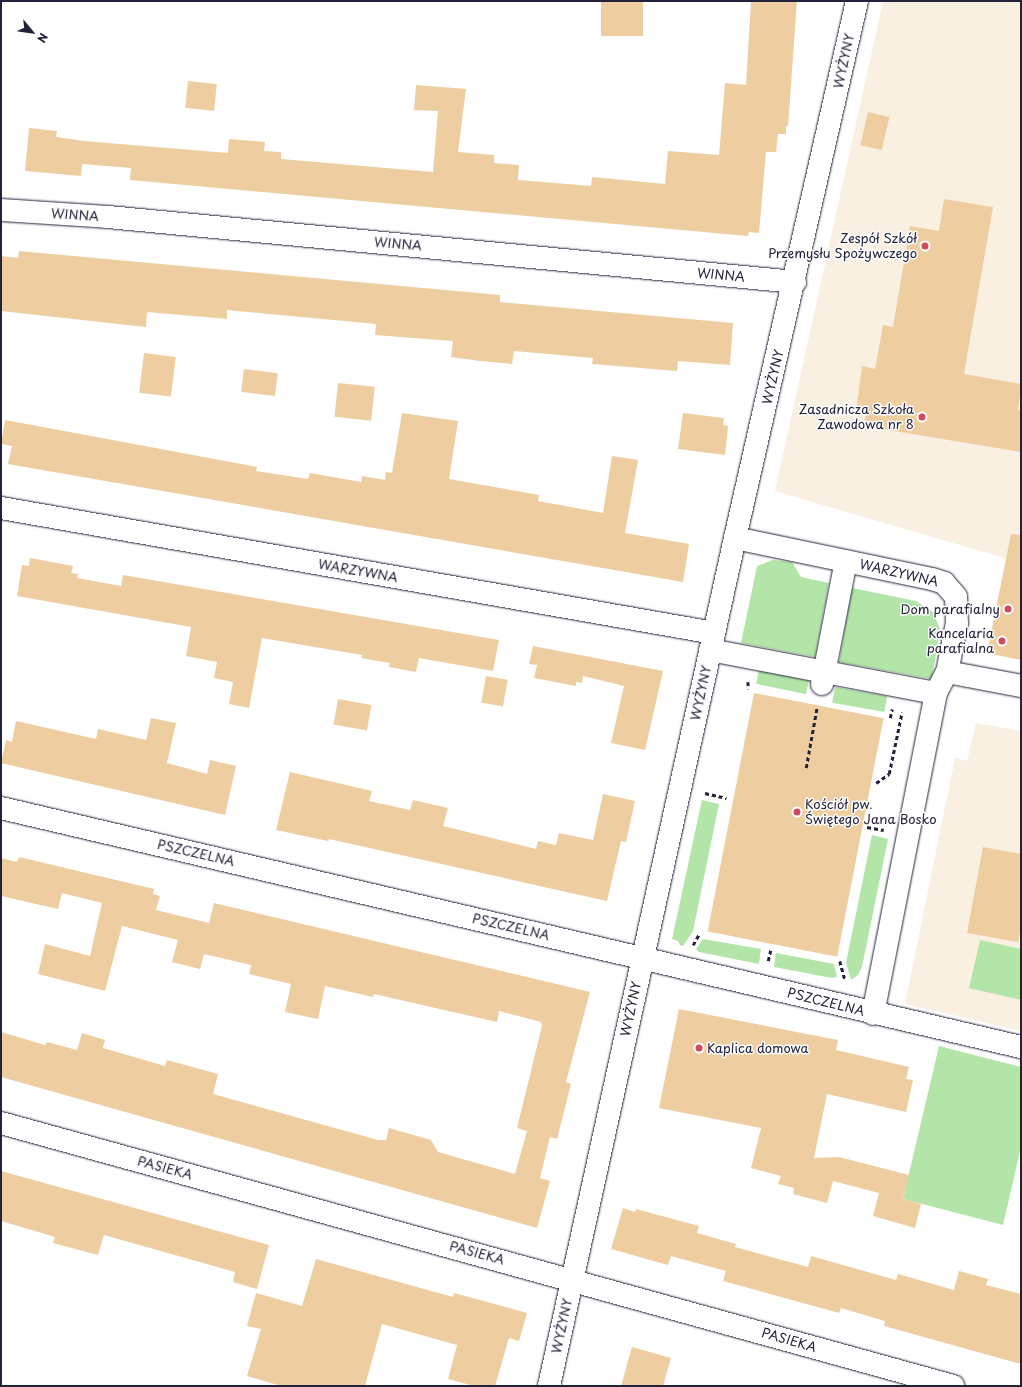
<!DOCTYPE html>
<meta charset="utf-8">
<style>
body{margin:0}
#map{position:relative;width:1022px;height:1387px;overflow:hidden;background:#fff;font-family:"Playpen Sans",sans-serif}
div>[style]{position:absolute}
.built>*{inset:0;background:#faf0e2}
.green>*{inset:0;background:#b2e5a7;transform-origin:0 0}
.building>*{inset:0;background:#eecea0;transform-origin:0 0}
.path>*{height:2.5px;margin-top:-1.25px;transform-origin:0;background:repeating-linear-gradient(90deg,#22223b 0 4px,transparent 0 7px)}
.roads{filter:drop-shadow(0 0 1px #22223b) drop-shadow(0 0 1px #22223b)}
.minor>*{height:22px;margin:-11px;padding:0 11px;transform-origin:11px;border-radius:11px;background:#fff}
.dots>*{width:11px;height:11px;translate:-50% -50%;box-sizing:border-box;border:2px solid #fff;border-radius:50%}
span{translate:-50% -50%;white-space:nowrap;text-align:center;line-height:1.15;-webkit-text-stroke:3px #fff;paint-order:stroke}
.street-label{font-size:13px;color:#22223b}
.poi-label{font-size:13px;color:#22223b}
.right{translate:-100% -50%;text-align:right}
.left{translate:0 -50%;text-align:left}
.frame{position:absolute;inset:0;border:2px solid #22223b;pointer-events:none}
.north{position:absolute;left:12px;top:12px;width:40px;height:40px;-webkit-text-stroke:3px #fff;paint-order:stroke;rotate:119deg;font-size:11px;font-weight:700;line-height:16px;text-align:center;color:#22223b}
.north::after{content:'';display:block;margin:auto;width:14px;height:18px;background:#22223b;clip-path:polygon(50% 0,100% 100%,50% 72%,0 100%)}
</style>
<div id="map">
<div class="built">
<div style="clip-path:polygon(883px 1px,1021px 1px,1021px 563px,775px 491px)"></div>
<div style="clip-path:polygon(976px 723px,1021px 731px,1021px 1031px,905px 1004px,955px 758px,967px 761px)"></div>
</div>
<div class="green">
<div style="clip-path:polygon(773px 560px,792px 562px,801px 577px,829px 583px,815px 657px,741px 643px,757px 566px)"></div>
<div style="clip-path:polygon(852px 588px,916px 601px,933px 612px,940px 629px,932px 679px,839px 662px)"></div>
<div style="left:759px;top:670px;width:51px;height:14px;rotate:12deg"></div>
<div style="left:835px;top:687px;width:53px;height:16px;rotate:10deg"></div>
<div style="clip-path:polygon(702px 800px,719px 804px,693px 931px,683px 946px,680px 945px,678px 941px,672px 939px)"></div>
<div style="clip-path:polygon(872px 835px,888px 839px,862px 967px,858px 975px,851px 980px,846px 963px)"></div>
<div style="clip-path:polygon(703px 939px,761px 949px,759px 964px,699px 952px,696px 949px)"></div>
<div style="clip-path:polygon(980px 940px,1021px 949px,1021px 1000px,969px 988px)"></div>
<div style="clip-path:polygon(776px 953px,834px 964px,837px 977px,832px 978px,774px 967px)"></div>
<div style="clip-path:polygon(939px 1046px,1021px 1067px,1021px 1147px,1003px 1225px,903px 1199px)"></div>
</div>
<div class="building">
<div style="left:601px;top:1px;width:42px;height:35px"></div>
<div style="clip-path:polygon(751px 1px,797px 1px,788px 126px,786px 126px,786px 134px,778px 134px,776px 152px,766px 152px,759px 233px,749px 232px,748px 236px,130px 180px,131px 168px,82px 164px,81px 176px,25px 171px,29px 128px,57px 131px,56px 137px,84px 141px,228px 153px,229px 139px,265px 142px,264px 151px,281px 152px,281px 159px,433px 172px,438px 111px,414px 110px,416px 85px,466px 89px,458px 152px,494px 155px,494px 163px,519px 165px,518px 180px,591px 186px,592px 177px,665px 184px,668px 151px,719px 155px,725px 83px,746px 85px)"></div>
<div style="left:188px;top:81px;width:29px;height:27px;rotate:6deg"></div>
<div style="left:868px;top:112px;width:22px;height:34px;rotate:13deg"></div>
<div style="clip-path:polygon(944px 199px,993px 207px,964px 374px,1021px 384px,1018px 410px,1021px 411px,1021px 452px,864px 426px,866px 413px,856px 412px,862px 366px,875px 369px,883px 325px,893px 327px,910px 226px,939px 231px)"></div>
<div style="clip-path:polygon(19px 251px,500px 295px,500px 302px,733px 323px,730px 365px,678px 361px,677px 371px,592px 364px,593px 358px,514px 351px,512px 364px,480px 361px,451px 357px,453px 341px,375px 335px,376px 324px,227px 310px,227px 319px,147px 312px,146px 327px,1px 311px,1px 256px,18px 258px)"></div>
<div style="left:144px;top:353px;width:32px;height:40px;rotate:7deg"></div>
<div style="left:244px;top:369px;width:34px;height:23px;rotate:7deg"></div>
<div style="left:338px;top:383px;width:37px;height:34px;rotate:6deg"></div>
<div style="clip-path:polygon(402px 413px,458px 421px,449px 479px,539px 495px,538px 501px,603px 513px,612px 456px,638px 460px,625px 533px,689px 544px,683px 582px,8px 464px,12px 446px,1px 444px,5px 420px,257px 467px,256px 471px,308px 479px,310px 473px,361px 482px,362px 476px,385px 480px,386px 472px,392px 473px)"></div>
<div style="clip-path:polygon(683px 413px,724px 418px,723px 425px,728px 426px,725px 455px,678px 449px)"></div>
<div style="clip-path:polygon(1011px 534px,1021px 535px,1021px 660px,987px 653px)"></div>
<div style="clip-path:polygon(30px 558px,73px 566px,71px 573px,78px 574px,77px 578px,121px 586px,123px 575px,499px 640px,493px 671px,419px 658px,416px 672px,389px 667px,390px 663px,361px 658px,362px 655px,262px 638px,249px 708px,229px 704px,233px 682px,214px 678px,217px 662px,186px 656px,191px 627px,17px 596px,22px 565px,29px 566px)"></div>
<div style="clip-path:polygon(533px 646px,663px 671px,645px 750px,611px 743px,624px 686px,583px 676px,582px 683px,576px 682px,576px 686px,534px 678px,537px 665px,529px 664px)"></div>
<div style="left:486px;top:676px;width:22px;height:27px;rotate:10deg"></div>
<div style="left:754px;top:693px;width:132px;height:243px;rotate:11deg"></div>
<div style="left:338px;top:699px;width:34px;height:26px;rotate:10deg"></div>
<div style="clip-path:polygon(151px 718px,176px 723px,167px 763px,207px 774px,210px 760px,236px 766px,225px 815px,1px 763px,6px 740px,12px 742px,16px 721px,96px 739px,98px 729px,146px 740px)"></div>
<div style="clip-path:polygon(290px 772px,372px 791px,369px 801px,410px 810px,413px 800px,448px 808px,443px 826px,536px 849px,538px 841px,556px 845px,559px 833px,593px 840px,603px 794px,635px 801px,626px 842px,621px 841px,607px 901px,329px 839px,328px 841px,276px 830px)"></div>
<div style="clip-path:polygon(983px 847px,1021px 854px,1021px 926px,1018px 942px,967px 933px)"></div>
<div style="clip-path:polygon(19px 857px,154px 889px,153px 894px,160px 896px,156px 910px,209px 923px,214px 903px,590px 992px,566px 1082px,571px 1084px,557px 1139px,550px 1137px,540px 1178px,550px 1181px,537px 1228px,1px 1077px,1px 1032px,45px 1045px,47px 1042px,77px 1050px,82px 1033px,105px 1040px,103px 1048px,165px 1066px,167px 1060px,218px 1074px,213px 1094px,378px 1140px,386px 1140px,389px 1128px,431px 1140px,438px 1152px,515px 1174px,527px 1131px,517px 1128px,542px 1026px,541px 1022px,499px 1011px,497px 1022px,374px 994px,373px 997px,325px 986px,318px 1019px,285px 1012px,291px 984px,249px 974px,251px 965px,204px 954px,200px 969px,172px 962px,178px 940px,122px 926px,105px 991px,38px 974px,45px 944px,90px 956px,102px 903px,62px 893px,58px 909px,1px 896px,1px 858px,17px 862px)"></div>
<div style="clip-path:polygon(679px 1009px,838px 1040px,836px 1050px,909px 1067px,906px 1079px,913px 1080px,906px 1112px,827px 1094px,814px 1158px,839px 1157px,909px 1175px,903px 1199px,921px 1204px,915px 1228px,873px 1216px,879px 1193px,833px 1181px,827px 1203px,793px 1194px,794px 1188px,778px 1184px,781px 1176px,751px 1168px,761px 1128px,659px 1108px)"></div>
<div style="clip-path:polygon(1px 1171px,269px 1245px,257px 1289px,233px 1282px,235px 1272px,104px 1235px,98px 1255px,53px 1243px,55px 1237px,1px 1221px)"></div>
<div style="clip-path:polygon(623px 1208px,635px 1212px,636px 1209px,699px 1226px,697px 1233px,736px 1244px,735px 1247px,808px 1267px,811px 1256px,896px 1280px,898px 1274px,954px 1290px,959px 1271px,988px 1279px,986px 1285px,1021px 1294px,1021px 1364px,884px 1326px,885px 1321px,841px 1308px,839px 1313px,723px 1281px,726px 1271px,711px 1267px,671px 1256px,668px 1265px,611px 1249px)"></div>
<div style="clip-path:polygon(316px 1259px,453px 1297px,454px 1293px,527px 1313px,519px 1341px,509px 1338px,495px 1386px,474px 1386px,448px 1379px,457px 1345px,382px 1324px,365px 1386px,281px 1386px,247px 1376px,261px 1329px,247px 1326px,256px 1293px,302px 1306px)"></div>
<div style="clip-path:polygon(632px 1347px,671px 1358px,663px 1386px,621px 1386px)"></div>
</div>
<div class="path">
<div style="left:748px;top:682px;width:7px;rotate:82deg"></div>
<div style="left:890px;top:718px;width:9px;rotate:-77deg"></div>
<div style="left:806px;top:768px;width:62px;rotate:-79.8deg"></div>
<div style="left:876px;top:783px;width:16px;rotate:-35deg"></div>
<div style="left:889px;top:774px;width:63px;rotate:-78.2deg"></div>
<div style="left:705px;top:793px;width:22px;rotate:13deg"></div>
<div style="left:867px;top:827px;width:17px;rotate:10deg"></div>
<div style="left:693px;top:945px;width:13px;rotate:-61deg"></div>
<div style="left:768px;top:961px;width:13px;rotate:-77deg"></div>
<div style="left:840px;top:961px;width:20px;rotate:75deg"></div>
</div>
<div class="roads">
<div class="minor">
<div style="left:1px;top:210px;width:107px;rotate:3.7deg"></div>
<div style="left:108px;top:217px;width:690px;rotate:5.4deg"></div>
<div style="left:1px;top:508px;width:724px;rotate:9.94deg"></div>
<div style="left:735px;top:538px;width:201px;rotate:11.8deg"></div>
<div style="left:932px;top:579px;width:13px;rotate:18deg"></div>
<div style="left:944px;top:583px;width:18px;rotate:49deg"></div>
<div style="left:956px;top:597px;width:26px;rotate:88deg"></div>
<div style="left:957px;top:623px;width:19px;rotate:102deg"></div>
<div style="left:953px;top:642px;width:31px;rotate:101deg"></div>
<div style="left:947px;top:672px;width:24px;rotate:118deg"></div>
<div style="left:936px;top:693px;width:327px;rotate:101.1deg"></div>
<div style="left:710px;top:650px;width:230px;rotate:10.8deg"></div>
<div style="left:947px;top:672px;width:75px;rotate:10.7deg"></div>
<div style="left:822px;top:684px;width:125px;rotate:-79deg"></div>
<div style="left:1px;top:808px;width:1048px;rotate:13.19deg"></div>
<div style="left:1px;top:1123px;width:988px;rotate:15.44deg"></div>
<div style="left:549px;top:1386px;width:868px;rotate:-77.63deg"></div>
<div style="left:735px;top:538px;width:551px;rotate:-77.2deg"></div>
</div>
</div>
<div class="dots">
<div style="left:925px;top:246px;background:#d1495b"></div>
<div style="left:922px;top:417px;background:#d1495b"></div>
<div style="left:1008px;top:609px;background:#d1495b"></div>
<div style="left:1002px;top:641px;background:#d1495b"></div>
<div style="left:797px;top:812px;background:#d1495b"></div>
<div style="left:699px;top:1048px;background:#d1495b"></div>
</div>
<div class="street-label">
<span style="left:844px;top:61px;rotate:-78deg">WYŻYNY</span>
<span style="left:75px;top:215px;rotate:4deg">WINNA</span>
<span style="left:398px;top:244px;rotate:5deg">WINNA</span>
<span style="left:721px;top:275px;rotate:5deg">WINNA</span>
<span style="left:773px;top:377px;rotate:-77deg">WYŻYNY</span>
<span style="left:358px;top:571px;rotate:10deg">WARZYWNA</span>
<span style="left:899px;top:573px;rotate:13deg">WARZYWNA</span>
<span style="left:701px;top:693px;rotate:-78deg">WYŻYNY</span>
<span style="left:196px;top:853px;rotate:13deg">PSZCZELNA</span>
<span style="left:511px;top:927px;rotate:13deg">PSZCZELNA</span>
<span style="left:826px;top:1002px;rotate:14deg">PSZCZELNA</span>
<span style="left:631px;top:1009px;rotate:-78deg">WYŻYNY</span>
<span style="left:165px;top:1168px;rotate:15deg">PASIEKA</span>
<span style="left:477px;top:1253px;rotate:15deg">PASIEKA</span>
<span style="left:562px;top:1326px;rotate:-78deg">WYŻYNY</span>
<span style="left:789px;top:1340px;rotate:16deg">PASIEKA</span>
</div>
<div class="poi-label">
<span class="right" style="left:917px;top:246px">Zespół Szkół<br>Przemysłu Spożywczego</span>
<span class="right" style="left:914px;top:417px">Zasadnicza Szkoła<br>Zawodowa nr 8</span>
<span class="right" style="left:1000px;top:609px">Dom parafialny</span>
<span class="right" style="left:994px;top:641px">Kancelaria<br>parafialna</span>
<span class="left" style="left:805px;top:812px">Kościół pw.<br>Świętego Jana Bosko</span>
<span class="left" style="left:707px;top:1048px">Kaplica domowa</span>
</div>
<div class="frame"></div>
<div class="north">N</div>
</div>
